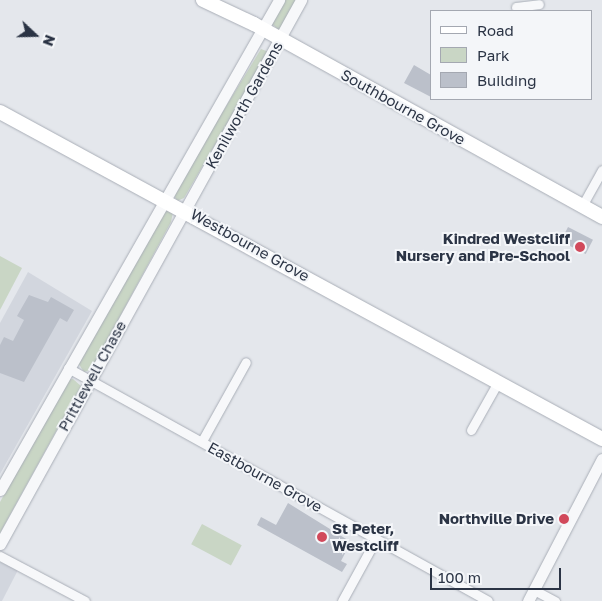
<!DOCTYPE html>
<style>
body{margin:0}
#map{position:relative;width:602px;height:601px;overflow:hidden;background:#e4e7ec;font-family:"Golos Text",sans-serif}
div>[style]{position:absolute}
.built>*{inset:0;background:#d2d6de}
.green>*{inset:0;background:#c9d6c5;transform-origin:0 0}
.building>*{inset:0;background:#bbc0ca;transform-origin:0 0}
.roads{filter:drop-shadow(0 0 1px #a9aeb7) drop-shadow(0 0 1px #a9aeb7)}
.minor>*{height:9px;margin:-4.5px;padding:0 4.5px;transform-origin:4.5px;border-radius:4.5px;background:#f7f8fa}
.tertiary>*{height:11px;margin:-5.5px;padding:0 5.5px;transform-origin:5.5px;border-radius:5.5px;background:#f7f8fa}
.primary>*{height:14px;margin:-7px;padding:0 7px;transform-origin:7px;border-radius:7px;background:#fff}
.dots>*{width:14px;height:14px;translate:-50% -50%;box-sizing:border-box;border:2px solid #f4f6f9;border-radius:50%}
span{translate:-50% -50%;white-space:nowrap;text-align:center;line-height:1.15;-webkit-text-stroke:4px #f4f6f9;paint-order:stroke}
.street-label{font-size:15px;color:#2b3445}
.poi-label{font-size:15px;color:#2b3445;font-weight:700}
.right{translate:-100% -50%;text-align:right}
.left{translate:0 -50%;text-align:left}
.legend{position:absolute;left:430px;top:10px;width:162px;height:90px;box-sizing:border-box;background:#f4f6f9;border:1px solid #a4a8b1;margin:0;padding:6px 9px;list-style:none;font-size:15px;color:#2b3445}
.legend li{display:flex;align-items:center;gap:10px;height:25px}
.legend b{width:25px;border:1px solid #a4a8b1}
.north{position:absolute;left:10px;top:10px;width:50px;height:50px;-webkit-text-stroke:4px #f4f6f9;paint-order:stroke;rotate:111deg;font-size:14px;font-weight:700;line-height:20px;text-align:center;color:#2b3445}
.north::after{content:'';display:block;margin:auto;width:18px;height:22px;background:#2b3445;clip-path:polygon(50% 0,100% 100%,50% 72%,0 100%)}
.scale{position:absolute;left:430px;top:568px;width:131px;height:22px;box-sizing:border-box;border:2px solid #2b3445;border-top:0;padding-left:6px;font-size:15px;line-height:18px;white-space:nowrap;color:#2b3445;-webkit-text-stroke:4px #f4f6f9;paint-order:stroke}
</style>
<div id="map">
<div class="built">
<div style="clip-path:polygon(28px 272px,92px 311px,0 474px,0 323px)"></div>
<div style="clip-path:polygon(0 562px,18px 570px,2px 601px,0 601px)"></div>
</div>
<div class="green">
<div style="clip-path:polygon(285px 0,298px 0,280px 31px,272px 24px)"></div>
<div style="clip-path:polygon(261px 49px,269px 52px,184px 198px,177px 201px,173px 193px)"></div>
<div style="clip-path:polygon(169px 209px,173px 212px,171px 222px,91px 370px,84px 372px,78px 363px,163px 210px)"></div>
<div style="clip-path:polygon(0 256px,22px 268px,0 310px)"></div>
<div style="clip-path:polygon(73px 379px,81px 386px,0 533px,0 502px,67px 380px)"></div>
<div style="left:202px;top:524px;width:45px;height:23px;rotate:28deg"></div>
</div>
<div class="building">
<div style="clip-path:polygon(414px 65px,431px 75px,431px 97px,404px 83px)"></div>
<div style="left:568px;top:227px;width:28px;height:16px;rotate:27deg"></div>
<div style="clip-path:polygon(29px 295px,48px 302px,51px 297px,74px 310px,67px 322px,60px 318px,24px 382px,0 373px,0 345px,4px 337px,13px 341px,24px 320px,17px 316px)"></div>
<div style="clip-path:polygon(288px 503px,351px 542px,341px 561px,347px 564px,342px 572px,257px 525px,261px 517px,276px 525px)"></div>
</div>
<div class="roads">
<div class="minor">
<div style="left:516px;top:7px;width:23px;rotate:-7deg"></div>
<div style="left:582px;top:206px;width:41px;rotate:-60.9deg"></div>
<div style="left:68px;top:368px;width:480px;rotate:29deg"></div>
<div style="left:471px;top:430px;width:55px;rotate:-60.6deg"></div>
<div style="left:202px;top:441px;width:90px;rotate:-60.9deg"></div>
<div style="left:0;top:556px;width:96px;rotate:27.9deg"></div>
<div style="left:534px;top:590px;width:24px;rotate:28deg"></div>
<div style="left:342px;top:601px;width:71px;rotate:-61.3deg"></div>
</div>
<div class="tertiary">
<div style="left:0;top:490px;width:564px;rotate:-60.34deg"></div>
<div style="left:0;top:544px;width:622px;rotate:-61.04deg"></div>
<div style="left:528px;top:601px;width:160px;rotate:-62.5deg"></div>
</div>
<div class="primary">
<div style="left:203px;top:0;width:56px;rotate:25.2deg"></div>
<div style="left:254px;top:24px;width:398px;rotate:29deg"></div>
<div style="left:0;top:112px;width:685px;rotate:28.51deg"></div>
</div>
</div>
<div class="dots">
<div style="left:580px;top:247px;background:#d1495b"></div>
<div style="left:564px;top:519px;background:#d1495b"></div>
<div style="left:322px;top:537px;background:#d1495b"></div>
</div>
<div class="street-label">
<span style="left:244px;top:105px;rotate:-61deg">Kenilworth Gardens</span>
<span style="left:403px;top:107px;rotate:29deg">Southbourne Grove</span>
<span style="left:250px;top:245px;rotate:29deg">Westbourne Grove</span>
<span style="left:92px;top:376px;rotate:-61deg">Prittlewell Chase</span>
<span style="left:265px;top:477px;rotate:29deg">Eastbourne Grove</span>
</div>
<div class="poi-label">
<span class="right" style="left:570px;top:247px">Kindred Westcliff<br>Nursery and Pre-School</span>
<span class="right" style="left:554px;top:519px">Northville Drive</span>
<span class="left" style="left:332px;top:537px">St Peter,<br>Westcliff</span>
</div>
<ul class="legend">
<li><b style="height:6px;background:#fff"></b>Road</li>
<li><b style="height:14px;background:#c9d6c5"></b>Park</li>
<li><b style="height:14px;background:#bbc0ca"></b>Building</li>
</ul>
<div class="north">N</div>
<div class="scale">100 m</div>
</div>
